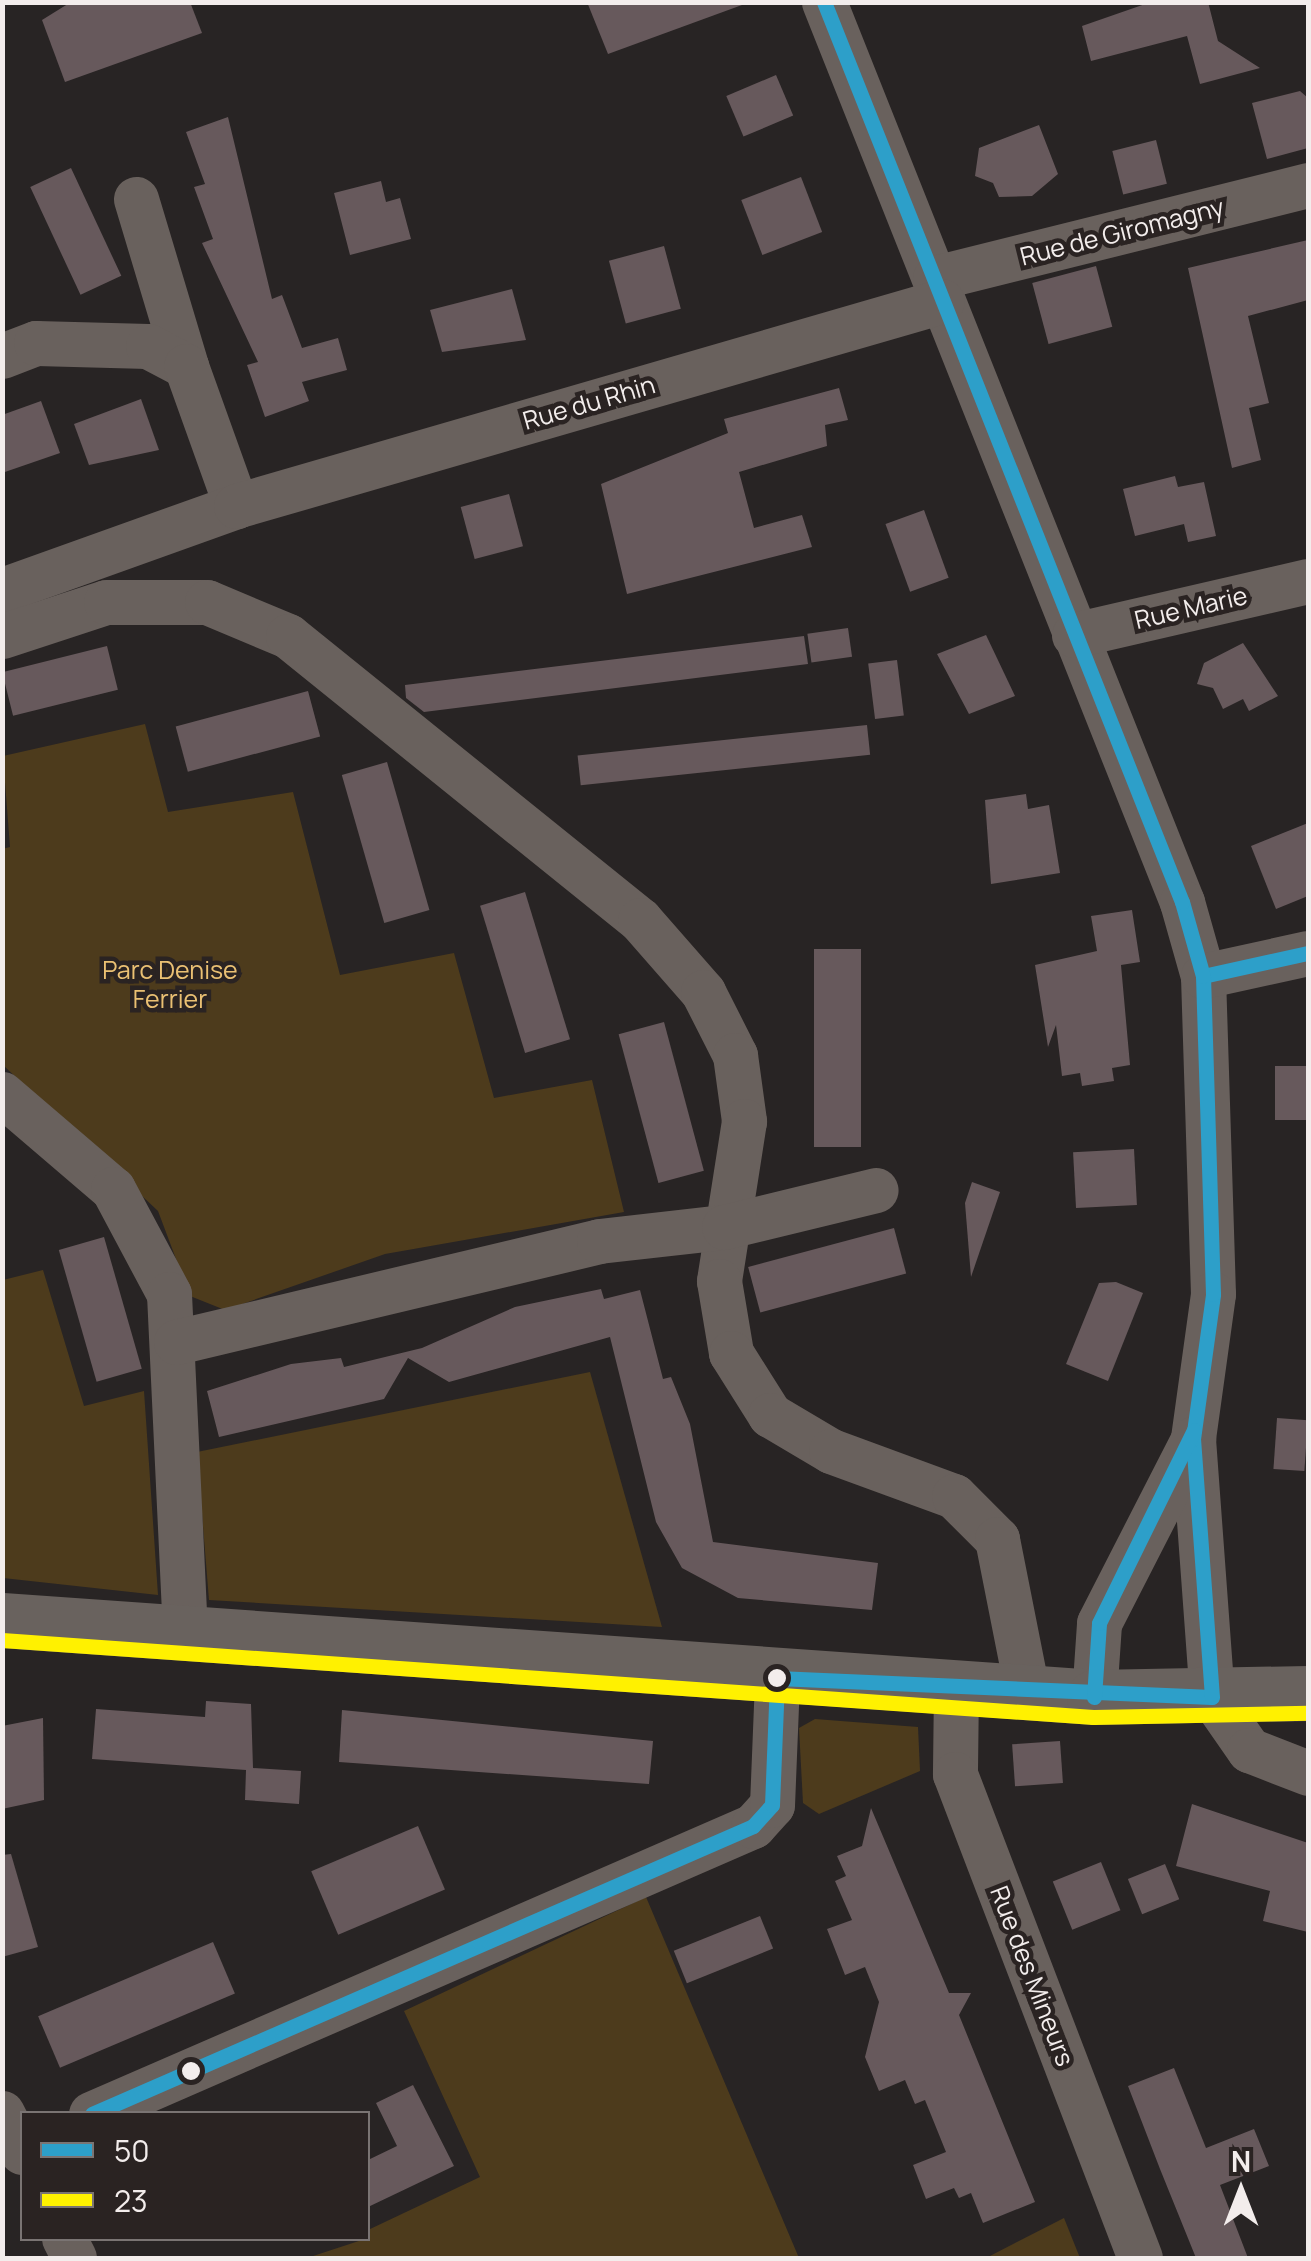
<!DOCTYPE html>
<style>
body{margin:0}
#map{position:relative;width:1311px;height:2261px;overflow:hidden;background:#282424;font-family:Manrope,sans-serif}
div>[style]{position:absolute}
.green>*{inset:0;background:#4d3b1c}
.building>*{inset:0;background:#67595c;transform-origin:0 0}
.minor>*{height:45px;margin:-22.5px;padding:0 22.5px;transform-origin:22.5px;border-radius:22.5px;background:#69615d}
.major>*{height:55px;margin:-27.5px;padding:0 27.5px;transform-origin:27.5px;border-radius:27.5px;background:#69625e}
.bus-1>*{height:15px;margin:-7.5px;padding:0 7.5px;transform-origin:7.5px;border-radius:7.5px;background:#2d9fc9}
.bus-2>*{height:15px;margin:-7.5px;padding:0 7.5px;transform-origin:7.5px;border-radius:7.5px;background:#fff100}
.dots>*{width:28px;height:28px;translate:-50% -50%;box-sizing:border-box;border:5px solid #2a2322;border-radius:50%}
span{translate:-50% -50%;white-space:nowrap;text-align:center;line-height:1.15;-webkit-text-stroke:9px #2a2322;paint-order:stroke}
.street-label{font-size:25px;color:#f3edec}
.park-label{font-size:25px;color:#eac073}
.frame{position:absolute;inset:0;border:5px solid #f3edec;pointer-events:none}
.legend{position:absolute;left:20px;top:2111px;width:350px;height:130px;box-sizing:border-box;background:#2a2322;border:2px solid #7a7473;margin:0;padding:12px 18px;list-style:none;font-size:30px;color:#f3edec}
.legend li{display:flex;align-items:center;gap:20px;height:50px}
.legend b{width:50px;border:2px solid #7a7473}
.north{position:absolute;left:1191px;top:2141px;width:100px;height:100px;-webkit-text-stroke:8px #2a2322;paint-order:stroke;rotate:0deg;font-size:28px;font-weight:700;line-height:40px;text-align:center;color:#f3edec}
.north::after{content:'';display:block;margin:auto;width:35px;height:45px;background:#f3edec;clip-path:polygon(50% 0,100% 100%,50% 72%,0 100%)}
</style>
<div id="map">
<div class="green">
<div style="clip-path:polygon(145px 724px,168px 812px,293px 792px,340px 975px,454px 953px,494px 1098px,592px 1080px,624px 1212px,385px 1254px,225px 1310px,190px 1296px,158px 1211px,3px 1065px,2px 849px,10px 847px,3px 756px)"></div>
<div style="clip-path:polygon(43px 1270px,84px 1406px,144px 1391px,158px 1595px,3px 1578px,3px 1280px)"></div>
<div style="clip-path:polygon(590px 1372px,662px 1627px,209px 1600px,197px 1452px)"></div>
<div style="clip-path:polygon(815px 1719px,918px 1727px,920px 1771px,819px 1814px,803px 1803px,799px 1728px)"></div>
<div style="clip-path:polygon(646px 1897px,799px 2258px,307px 2258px,368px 2238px,368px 2230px,480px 2177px,404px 2011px)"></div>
<div style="clip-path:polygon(1064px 2218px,1080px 2258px,986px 2258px)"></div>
</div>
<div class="building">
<div style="clip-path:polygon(71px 2px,190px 2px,202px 33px,65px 82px,42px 20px)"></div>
<div style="clip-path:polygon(587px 2px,741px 2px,742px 5px,608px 54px)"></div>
<div style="clip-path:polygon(1151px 2px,1208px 2px,1218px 41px,1260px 68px,1200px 84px,1187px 36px,1091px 61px,1082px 26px)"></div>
<div style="left:776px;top:75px;width:44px;height:54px;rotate:67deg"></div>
<div style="clip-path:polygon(1300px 91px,1308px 98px,1308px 148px,1267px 159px,1252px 103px)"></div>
<div style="clip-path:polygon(228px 117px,272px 299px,282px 295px,302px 348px,338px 338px,347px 370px,302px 382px,309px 401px,265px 417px,247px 365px,258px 362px,202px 243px,213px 239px,194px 187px,205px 184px,186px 132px)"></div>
<div style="clip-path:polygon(1039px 125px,1058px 174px,1032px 196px,999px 197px,993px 183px,975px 176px,979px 148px)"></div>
<div style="left:1156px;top:140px;width:45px;height:45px;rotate:76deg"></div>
<div style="left:71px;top:168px;width:119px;height:45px;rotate:65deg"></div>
<div style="left:801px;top:177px;width:59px;height:64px;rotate:69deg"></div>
<div style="clip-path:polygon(381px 181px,386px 202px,400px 198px,411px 239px,350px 255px,334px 193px)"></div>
<div style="clip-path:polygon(1308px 240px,1308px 300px,1248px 316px,1269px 403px,1249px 408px,1261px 460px,1232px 468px,1188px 268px)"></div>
<div style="left:664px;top:246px;width:65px;height:57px;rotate:75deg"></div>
<div style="left:1096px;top:266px;width:63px;height:66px;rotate:75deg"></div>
<div style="clip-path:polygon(512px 289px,526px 340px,442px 352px,430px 310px)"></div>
<div style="clip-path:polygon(839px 388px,848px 420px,825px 425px,827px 446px,739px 472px,754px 528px,802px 515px,812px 547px,627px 594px,601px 484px,728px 433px,724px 419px)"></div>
<div style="clip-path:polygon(141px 399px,159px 450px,89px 465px,74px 424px)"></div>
<div style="clip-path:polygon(41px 401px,60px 453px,2px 473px,2px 415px)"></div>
<div style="clip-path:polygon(1175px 476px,1178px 487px,1204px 482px,1216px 536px,1188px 542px,1184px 524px,1135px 536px,1123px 489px)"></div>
<div style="left:509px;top:494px;width:54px;height:50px;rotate:75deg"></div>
<div style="left:924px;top:510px;width:72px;height:41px;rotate:70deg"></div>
<div style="left:848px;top:628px;width:29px;height:41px;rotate:82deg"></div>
<div style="clip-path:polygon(986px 635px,1015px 696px,969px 714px,937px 654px)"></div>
<div style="clip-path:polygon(804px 636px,808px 664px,424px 712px,406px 698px,405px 685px)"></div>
<div style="clip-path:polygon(1243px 643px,1278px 696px,1249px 711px,1243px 699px,1223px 709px,1213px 688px,1197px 684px,1204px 663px)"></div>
<div style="left:107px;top:646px;width:45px;height:108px;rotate:76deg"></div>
<div style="left:897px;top:660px;width:56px;height:29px;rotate:83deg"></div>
<div style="left:308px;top:691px;width:47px;height:137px;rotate:75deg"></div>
<div style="left:867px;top:725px;width:30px;height:291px;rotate:84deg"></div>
<div style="left:387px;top:762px;width:154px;height:47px;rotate:74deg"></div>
<div style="clip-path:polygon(1026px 794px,1028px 809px,1049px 805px,1060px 873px,991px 884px,985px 800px)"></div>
<div style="clip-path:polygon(1308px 823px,1308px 896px,1276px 909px,1251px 846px)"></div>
<div style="left:525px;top:892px;width:154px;height:47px;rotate:73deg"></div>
<div style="clip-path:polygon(1132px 910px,1140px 962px,1121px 965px,1130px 1065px,1112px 1068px,1114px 1081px,1082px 1086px,1080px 1073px,1062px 1076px,1056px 1025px,1048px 1047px,1035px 965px,1097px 951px,1091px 916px)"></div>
<div style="left:814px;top:949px;width:47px;height:198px"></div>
<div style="left:664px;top:1022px;width:154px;height:47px;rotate:75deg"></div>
<div style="left:1308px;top:1066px;width:54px;height:33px;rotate:90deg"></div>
<div style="left:1134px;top:1149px;width:56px;height:61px;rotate:87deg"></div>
<div style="clip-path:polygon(972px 1182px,1000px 1192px,971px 1277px,965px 1203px)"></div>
<div style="left:894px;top:1228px;width:47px;height:151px;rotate:75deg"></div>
<div style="left:104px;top:1237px;width:137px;height:47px;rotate:74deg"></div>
<div style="clip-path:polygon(1116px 1282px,1143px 1293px,1108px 1381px,1066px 1364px,1099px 1283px)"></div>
<div style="clip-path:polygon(601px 1289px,604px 1299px,640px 1290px,663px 1379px,671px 1377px,690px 1424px,713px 1542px,878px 1563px,872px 1610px,738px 1598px,682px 1568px,656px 1522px,610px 1337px,449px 1382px,408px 1358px,384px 1399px,219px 1437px,207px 1391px,291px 1364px,341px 1358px,344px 1367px,422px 1348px,515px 1307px)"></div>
<div style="left:1277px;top:1418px;width:31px;height:51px;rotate:4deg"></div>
<div style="clip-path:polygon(206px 1701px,251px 1704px,253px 1768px,301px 1771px,299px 1804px,245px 1800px,246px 1770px,92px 1759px,96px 1709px,205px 1717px)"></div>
<div style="clip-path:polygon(342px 1710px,653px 1741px,649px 1784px,339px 1762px)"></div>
<div style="clip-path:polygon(43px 1718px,44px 1800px,2px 1809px,2px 1726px)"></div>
<div style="left:1060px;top:1741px;width:42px;height:48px;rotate:86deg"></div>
<div style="clip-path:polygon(1192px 1804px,1308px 1843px,1308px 1932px,1263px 1921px,1270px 1891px,1176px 1866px)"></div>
<div style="clip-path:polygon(871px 1808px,949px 1993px,971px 1993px,959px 2015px,1035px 2202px,983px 2223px,971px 2193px,959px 2198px,954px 2188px,926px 2199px,913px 2165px,946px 2152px,925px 2100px,915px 2104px,905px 2080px,879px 2091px,865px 2057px,879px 2002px,865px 1967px,845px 1975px,827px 1929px,852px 1920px,835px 1881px,846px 1876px,837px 1856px,862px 1846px)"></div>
<div style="left:418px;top:1826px;width:69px;height:116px;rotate:67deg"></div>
<div style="clip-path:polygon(11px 1854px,38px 1947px,2px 1957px,2px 1855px)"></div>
<div style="left:1101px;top:1862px;width:52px;height:52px;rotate:68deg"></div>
<div style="left:1165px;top:1864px;width:38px;height:40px;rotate:68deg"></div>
<div style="left:760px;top:1916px;width:35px;height:93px;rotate:68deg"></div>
<div style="left:213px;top:1942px;width:56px;height:190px;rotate:67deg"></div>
<div style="clip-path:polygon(1174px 2068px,1206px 2148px,1254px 2129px,1269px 2166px,1220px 2185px,1248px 2258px,1196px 2258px,1160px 2169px,1128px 2086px)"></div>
<div style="clip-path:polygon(413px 2085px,454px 2166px,368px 2207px,368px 2160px,397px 2146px,376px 2103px)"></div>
</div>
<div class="minor">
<div style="left:824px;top:2px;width:969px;rotate:68.31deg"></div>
<div style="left:1182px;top:902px;width:77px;rotate:74.2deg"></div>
<div style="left:1203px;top:976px;width:318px;rotate:88.2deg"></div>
<div style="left:1213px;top:1294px;width:146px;rotate:97.9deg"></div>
<div style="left:1193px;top:1439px;width:259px;rotate:85.8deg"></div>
<div style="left:1212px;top:1697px;width:65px;rotate:55.1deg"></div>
<div style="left:1249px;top:1750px;width:63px;rotate:21.3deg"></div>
<div style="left:136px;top:199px;width:174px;rotate:73.3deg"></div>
<div style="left:935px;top:278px;width:384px;rotate:-14deg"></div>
<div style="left:2px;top:356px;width:36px;rotate:-21deg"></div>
<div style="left:36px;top:343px;width:112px;rotate:1.5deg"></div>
<div style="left:148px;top:346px;width:43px;rotate:27.8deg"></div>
<div style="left:186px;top:366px;width:149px;rotate:70.3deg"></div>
<div style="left:2px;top:590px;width:249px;rotate:-19.7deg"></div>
<div style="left:236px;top:506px;width:735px;rotate:-16.19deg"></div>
<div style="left:1074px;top:635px;width:240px;rotate:-13deg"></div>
<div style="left:2px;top:636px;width:109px;rotate:-18.1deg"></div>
<div style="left:106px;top:602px;width:101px"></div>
<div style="left:207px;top:602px;width:88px;rotate:22.8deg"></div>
<div style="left:288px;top:636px;width:452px;rotate:38.9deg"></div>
<div style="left:640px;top:920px;width:96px;rotate:48.8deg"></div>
<div style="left:703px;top:992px;width:71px;rotate:63.1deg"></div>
<div style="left:735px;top:1055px;width:67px;rotate:82.2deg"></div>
<div style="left:744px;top:1121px;width:162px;rotate:98.9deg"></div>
<div style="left:719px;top:1281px;width:73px;rotate:80.5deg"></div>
<div style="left:731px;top:1353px;width:73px;rotate:57.8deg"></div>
<div style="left:770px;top:1415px;width:71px;rotate:30.5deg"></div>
<div style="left:831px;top:1451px;width:131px;rotate:20.1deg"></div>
<div style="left:954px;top:1496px;width:61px;rotate:45deg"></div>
<div style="left:997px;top:1539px;width:155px;rotate:78.8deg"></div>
<div style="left:1203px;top:976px;width:107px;rotate:-12.4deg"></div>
<div style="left:2px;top:1094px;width:146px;rotate:40.6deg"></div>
<div style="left:113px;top:1189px;width:119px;rotate:61.9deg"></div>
<div style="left:169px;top:1294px;width:344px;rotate:87.3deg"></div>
<div style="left:176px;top:1342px;width:435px;rotate:-13.4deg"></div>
<div style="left:599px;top:1241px;width:126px;rotate:-6.4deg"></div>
<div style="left:724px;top:1227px;width:156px;rotate:-13.7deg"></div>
<div style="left:956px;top:1687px;width:87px;rotate:90.7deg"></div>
<div style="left:955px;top:1774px;width:518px;rotate:69.08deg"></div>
<div style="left:1094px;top:1697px;width:74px;rotate:-86.1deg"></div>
<div style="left:1099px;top:1623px;width:207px;rotate:-62.9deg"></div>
<div style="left:2px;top:2113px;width:44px;rotate:62.9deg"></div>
<div style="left:91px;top:2114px;width:722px;rotate:-23.51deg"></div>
<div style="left:753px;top:1826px;width:28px;rotate:-48deg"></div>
<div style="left:772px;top:1805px;width:127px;rotate:-87.7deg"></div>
<div style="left:64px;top:2238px;width:22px;rotate:63deg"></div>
</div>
<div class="major">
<div style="left:2px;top:1620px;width:1095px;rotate:4.03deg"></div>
<div style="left:1094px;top:1697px;width:214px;rotate:-1.1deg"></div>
</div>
<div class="bus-1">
<div style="left:1203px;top:976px;width:107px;rotate:-12.4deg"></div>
<div style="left:777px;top:1678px;width:435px;rotate:2.5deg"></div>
<div style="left:1212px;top:1697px;width:259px;rotate:-94.2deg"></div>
<div style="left:1193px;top:1439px;width:146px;rotate:-82.1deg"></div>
<div style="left:1213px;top:1294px;width:318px;rotate:-91.8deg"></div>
<div style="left:1203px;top:976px;width:77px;rotate:-105.8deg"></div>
<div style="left:1182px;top:902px;width:969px;rotate:-111.69deg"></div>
<div style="left:1094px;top:1697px;width:74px;rotate:-86.1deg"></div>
<div style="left:1099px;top:1623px;width:215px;rotate:-63.8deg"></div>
<div style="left:92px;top:2114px;width:721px;rotate:-23.54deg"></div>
<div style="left:753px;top:1826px;width:28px;rotate:-48deg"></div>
<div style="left:772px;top:1805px;width:127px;rotate:-87.7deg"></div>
</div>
<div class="bus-2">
<div style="left:2px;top:1640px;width:1094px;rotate:4.04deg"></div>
<div style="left:1093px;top:1717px;width:215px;rotate:-1.1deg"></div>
</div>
<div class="dots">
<div style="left:777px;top:1678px;background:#f3edec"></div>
<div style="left:191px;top:2071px;background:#f3edec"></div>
</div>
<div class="street-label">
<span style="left:1122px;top:232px;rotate:-14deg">Rue de Giromagny</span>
<span style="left:589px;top:403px;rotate:-16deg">Rue du Rhin</span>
<span style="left:1191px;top:608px;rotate:-13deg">Rue Marie</span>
<span style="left:1032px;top:1976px;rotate:69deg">Rue des Mineurs</span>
</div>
<div class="park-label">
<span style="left:170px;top:985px">Parc Denise<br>Ferrier</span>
</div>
<div class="frame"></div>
<ul class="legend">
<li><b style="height:12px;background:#2d9fc9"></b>50</li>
<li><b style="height:12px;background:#fff100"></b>23</li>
</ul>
<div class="north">N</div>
</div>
